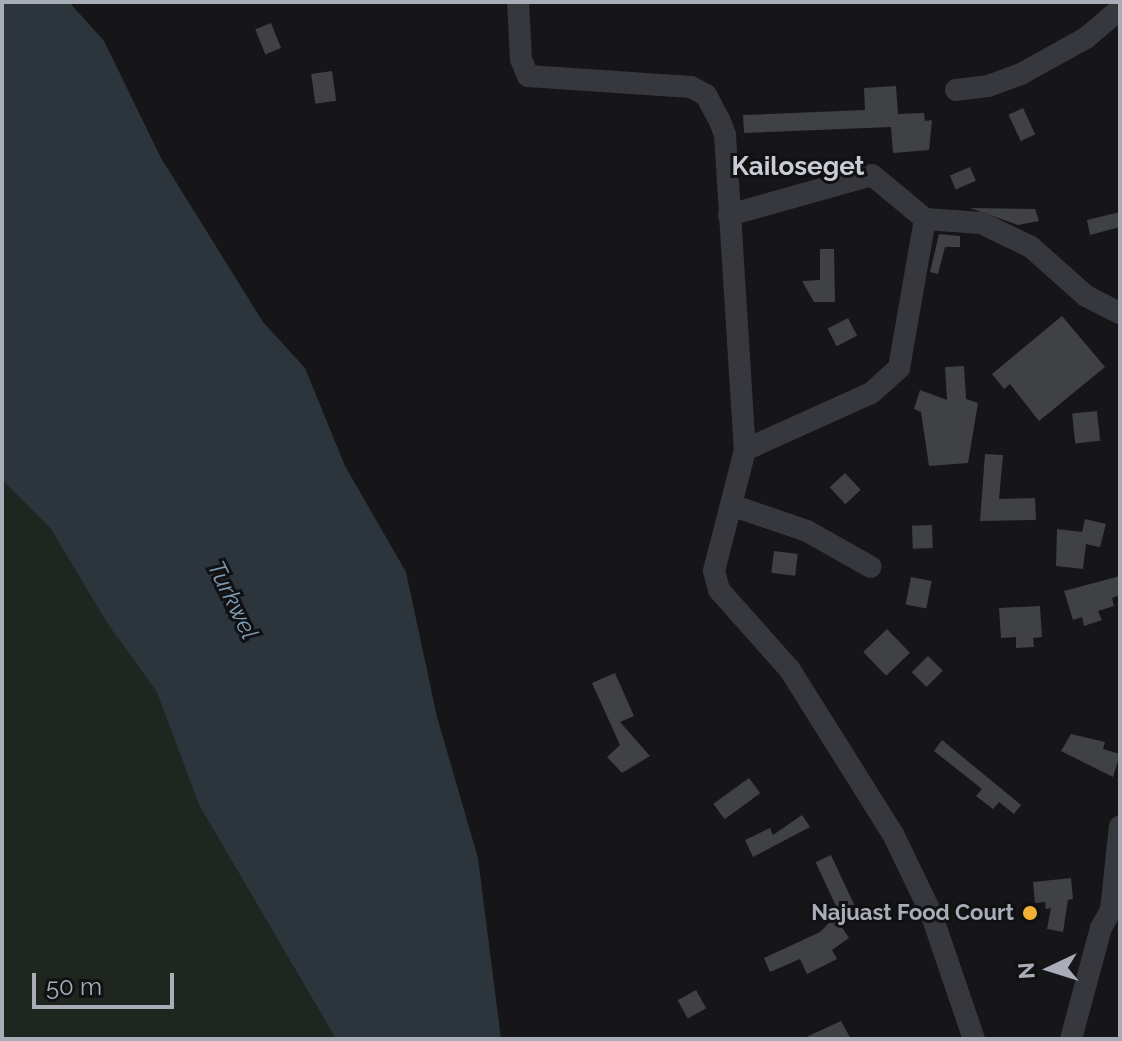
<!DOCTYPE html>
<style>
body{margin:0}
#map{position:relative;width:1122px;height:1041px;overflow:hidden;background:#161618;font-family:Raleway,sans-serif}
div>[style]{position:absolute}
.green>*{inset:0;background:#1e261f}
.water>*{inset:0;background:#2c353c}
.building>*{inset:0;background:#404145;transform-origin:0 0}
.minor>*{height:22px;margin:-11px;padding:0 11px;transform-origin:11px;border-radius:11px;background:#37383d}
.dots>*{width:22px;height:22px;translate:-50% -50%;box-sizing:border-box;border:4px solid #111113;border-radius:50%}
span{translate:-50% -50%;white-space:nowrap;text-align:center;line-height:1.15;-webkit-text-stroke:6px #111113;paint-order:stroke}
.poi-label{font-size:22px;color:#a8adb8;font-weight:700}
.right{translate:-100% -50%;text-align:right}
.water-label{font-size:24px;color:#7f9bb3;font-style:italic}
.quarter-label{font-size:26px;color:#c9ccd4;font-weight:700}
.frame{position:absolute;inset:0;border:4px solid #a8adb8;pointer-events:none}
.north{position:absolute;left:1010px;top:929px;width:80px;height:80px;-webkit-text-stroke:6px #111113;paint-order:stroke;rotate:266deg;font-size:22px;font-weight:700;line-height:32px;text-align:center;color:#a8adb8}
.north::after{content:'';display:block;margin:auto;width:28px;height:36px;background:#a8adb8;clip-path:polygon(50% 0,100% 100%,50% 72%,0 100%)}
.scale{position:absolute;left:32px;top:973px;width:142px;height:36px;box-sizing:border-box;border:4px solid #a8adb8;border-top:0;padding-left:10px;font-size:24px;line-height:28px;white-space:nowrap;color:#a8adb8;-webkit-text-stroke:6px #111113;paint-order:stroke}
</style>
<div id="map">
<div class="green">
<div style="clip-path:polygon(2px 480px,51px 529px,107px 623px,158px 692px,199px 805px,336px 1039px,2px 1039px)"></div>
</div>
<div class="water">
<div style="clip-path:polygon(2px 2px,69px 2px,104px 41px,161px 158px,263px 322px,305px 368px,345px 466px,406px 572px,437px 717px,478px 858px,501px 1039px,336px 1039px,199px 805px,157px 692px,107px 623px,51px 529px,2px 480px)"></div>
</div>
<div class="building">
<div style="left:271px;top:23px;width:27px;height:17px;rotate:68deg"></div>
<div style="left:332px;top:71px;width:30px;height:21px;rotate:82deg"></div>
<div style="clip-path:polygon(896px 86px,898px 114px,924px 113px,925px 121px,932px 120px,929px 150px,893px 153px,891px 127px,744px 133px,743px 115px,865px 110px,864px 88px)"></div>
<div style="left:1023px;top:108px;width:29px;height:16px;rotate:65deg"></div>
<div style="left:970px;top:167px;width:15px;height:22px;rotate:67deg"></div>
<div style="clip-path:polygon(970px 208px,1035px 209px,1039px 221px,1018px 225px)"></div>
<div style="clip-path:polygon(1120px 212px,1120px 227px,1090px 235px,1087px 220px)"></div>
<div style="clip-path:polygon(939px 234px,960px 236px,960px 247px,945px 247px,938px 274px,930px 272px)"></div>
<div style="clip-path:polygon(820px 249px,834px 249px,835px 302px,814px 302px,802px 281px,820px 280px)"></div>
<div style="clip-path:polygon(1062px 316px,1105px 367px,1039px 421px,1010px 384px,1004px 389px,992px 374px)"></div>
<div style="left:848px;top:318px;width:20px;height:23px;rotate:63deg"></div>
<div style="clip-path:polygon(964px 366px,966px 399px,978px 403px,968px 463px,929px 466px,921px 412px,914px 409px,920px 390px,947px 400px,945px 367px)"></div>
<div style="left:1097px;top:411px;width:30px;height:25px;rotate:84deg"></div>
<div style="clip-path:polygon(985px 454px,1003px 455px,999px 499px,1035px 498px,1036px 520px,980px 521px)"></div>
<div style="left:845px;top:473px;width:23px;height:21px;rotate:47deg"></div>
<div style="clip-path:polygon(1085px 519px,1106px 524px,1100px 547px,1086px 544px,1083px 569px,1056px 566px,1057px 529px,1082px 532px)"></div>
<div style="left:932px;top:525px;width:23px;height:20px;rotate:88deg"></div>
<div style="left:774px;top:551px;width:24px;height:22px;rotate:7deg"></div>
<div style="clip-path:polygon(1120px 576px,1120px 595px,1112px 598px,1114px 606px,1098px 611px,1102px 620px,1084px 626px,1082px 617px,1073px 620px,1064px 591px)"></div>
<div style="left:911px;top:577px;width:21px;height:28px;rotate:11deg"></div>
<div style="clip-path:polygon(1040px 606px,1042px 637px,1033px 638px,1034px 647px,1016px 648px,1016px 637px,1001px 638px,999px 608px)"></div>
<div style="left:887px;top:629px;width:33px;height:33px;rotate:46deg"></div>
<div style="left:928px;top:656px;width:21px;height:23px;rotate:45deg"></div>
<div style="clip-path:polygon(615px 673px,634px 716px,620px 722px,650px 756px,622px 773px,607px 757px,620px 745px,592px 683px)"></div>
<div style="clip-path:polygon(1071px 734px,1105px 742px,1103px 749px,1120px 754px,1113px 777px,1061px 751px)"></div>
<div style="clip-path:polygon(942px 740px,1021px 805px,1014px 814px,999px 802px,993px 809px,976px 796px,982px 789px,934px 751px)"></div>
<div style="left:749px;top:778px;width:19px;height:44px;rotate:54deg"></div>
<div style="clip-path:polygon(802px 815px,810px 827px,753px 857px,745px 840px,770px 828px,773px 835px)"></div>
<div style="left:831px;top:855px;width:55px;height:17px;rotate:65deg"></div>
<div style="clip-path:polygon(1071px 878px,1073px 899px,1068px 900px,1063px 932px,1047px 929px,1051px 908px,1046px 909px,1045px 902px,1035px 903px,1033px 882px)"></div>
<div style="clip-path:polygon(835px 917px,849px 938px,832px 950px,837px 959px,807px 974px,800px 959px,770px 972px,764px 958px,820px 932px)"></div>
<div style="left:696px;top:990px;width:21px;height:21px;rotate:61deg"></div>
<div style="clip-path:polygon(841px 1021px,851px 1039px,802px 1039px)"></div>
</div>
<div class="minor">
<div style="left:518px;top:2px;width:57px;rotate:87deg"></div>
<div style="left:521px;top:59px;width:18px;rotate:68deg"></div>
<div style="left:528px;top:76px;width:163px;rotate:3.9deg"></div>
<div style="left:691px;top:87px;width:17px;rotate:28deg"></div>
<div style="left:706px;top:95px;width:27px;rotate:62deg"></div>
<div style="left:719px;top:119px;width:17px;rotate:69deg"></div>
<div style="left:725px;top:135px;width:316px;rotate:86.4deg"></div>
<div style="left:745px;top:450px;width:125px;rotate:104.4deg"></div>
<div style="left:714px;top:571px;width:20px;rotate:75deg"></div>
<div style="left:719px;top:590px;width:107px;rotate:48.4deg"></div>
<div style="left:790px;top:670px;width:194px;rotate:57.9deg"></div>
<div style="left:893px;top:834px;width:88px;rotate:64.3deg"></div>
<div style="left:931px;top:913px;width:133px;rotate:71.2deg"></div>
<div style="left:956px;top:90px;width:32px;rotate:-7deg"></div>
<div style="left:988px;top:86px;width:35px;rotate:-20deg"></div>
<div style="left:1021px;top:74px;width:74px;rotate:-29deg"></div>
<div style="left:1086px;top:38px;width:45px;rotate:-40.5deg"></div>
<div style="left:729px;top:215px;width:148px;rotate:-15.6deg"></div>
<div style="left:872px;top:175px;width:69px;rotate:39.7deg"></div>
<div style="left:925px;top:219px;width:151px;rotate:99.9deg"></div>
<div style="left:899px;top:368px;width:38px;rotate:138deg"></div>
<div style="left:871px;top:393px;width:138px;rotate:155.7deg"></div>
<div style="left:925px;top:219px;width:56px;rotate:4.1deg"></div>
<div style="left:981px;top:223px;width:55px;rotate:25.6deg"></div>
<div style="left:1031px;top:247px;width:74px;rotate:41.7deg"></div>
<div style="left:1086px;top:296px;width:38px;rotate:27deg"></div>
<div style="left:734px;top:506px;width:77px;rotate:18.9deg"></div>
<div style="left:807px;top:531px;width:73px;rotate:29.4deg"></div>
<div style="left:1071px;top:1039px;width:115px;rotate:-74.9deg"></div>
<div style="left:1101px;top:928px;width:21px;rotate:-61deg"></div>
<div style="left:1111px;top:910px;width:84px;rotate:-83.9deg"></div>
</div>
<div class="dots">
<div style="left:1030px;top:913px;background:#f2b134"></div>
</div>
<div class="poi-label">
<span class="right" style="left:1014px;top:913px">Najuast Food Court</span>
</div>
<div class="water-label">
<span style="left:233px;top:600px;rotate:64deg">Turkwel</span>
</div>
<div class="quarter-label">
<span style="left:798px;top:167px">Kailoseget</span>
</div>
<div class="frame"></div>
<div class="north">N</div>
<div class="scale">50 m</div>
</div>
